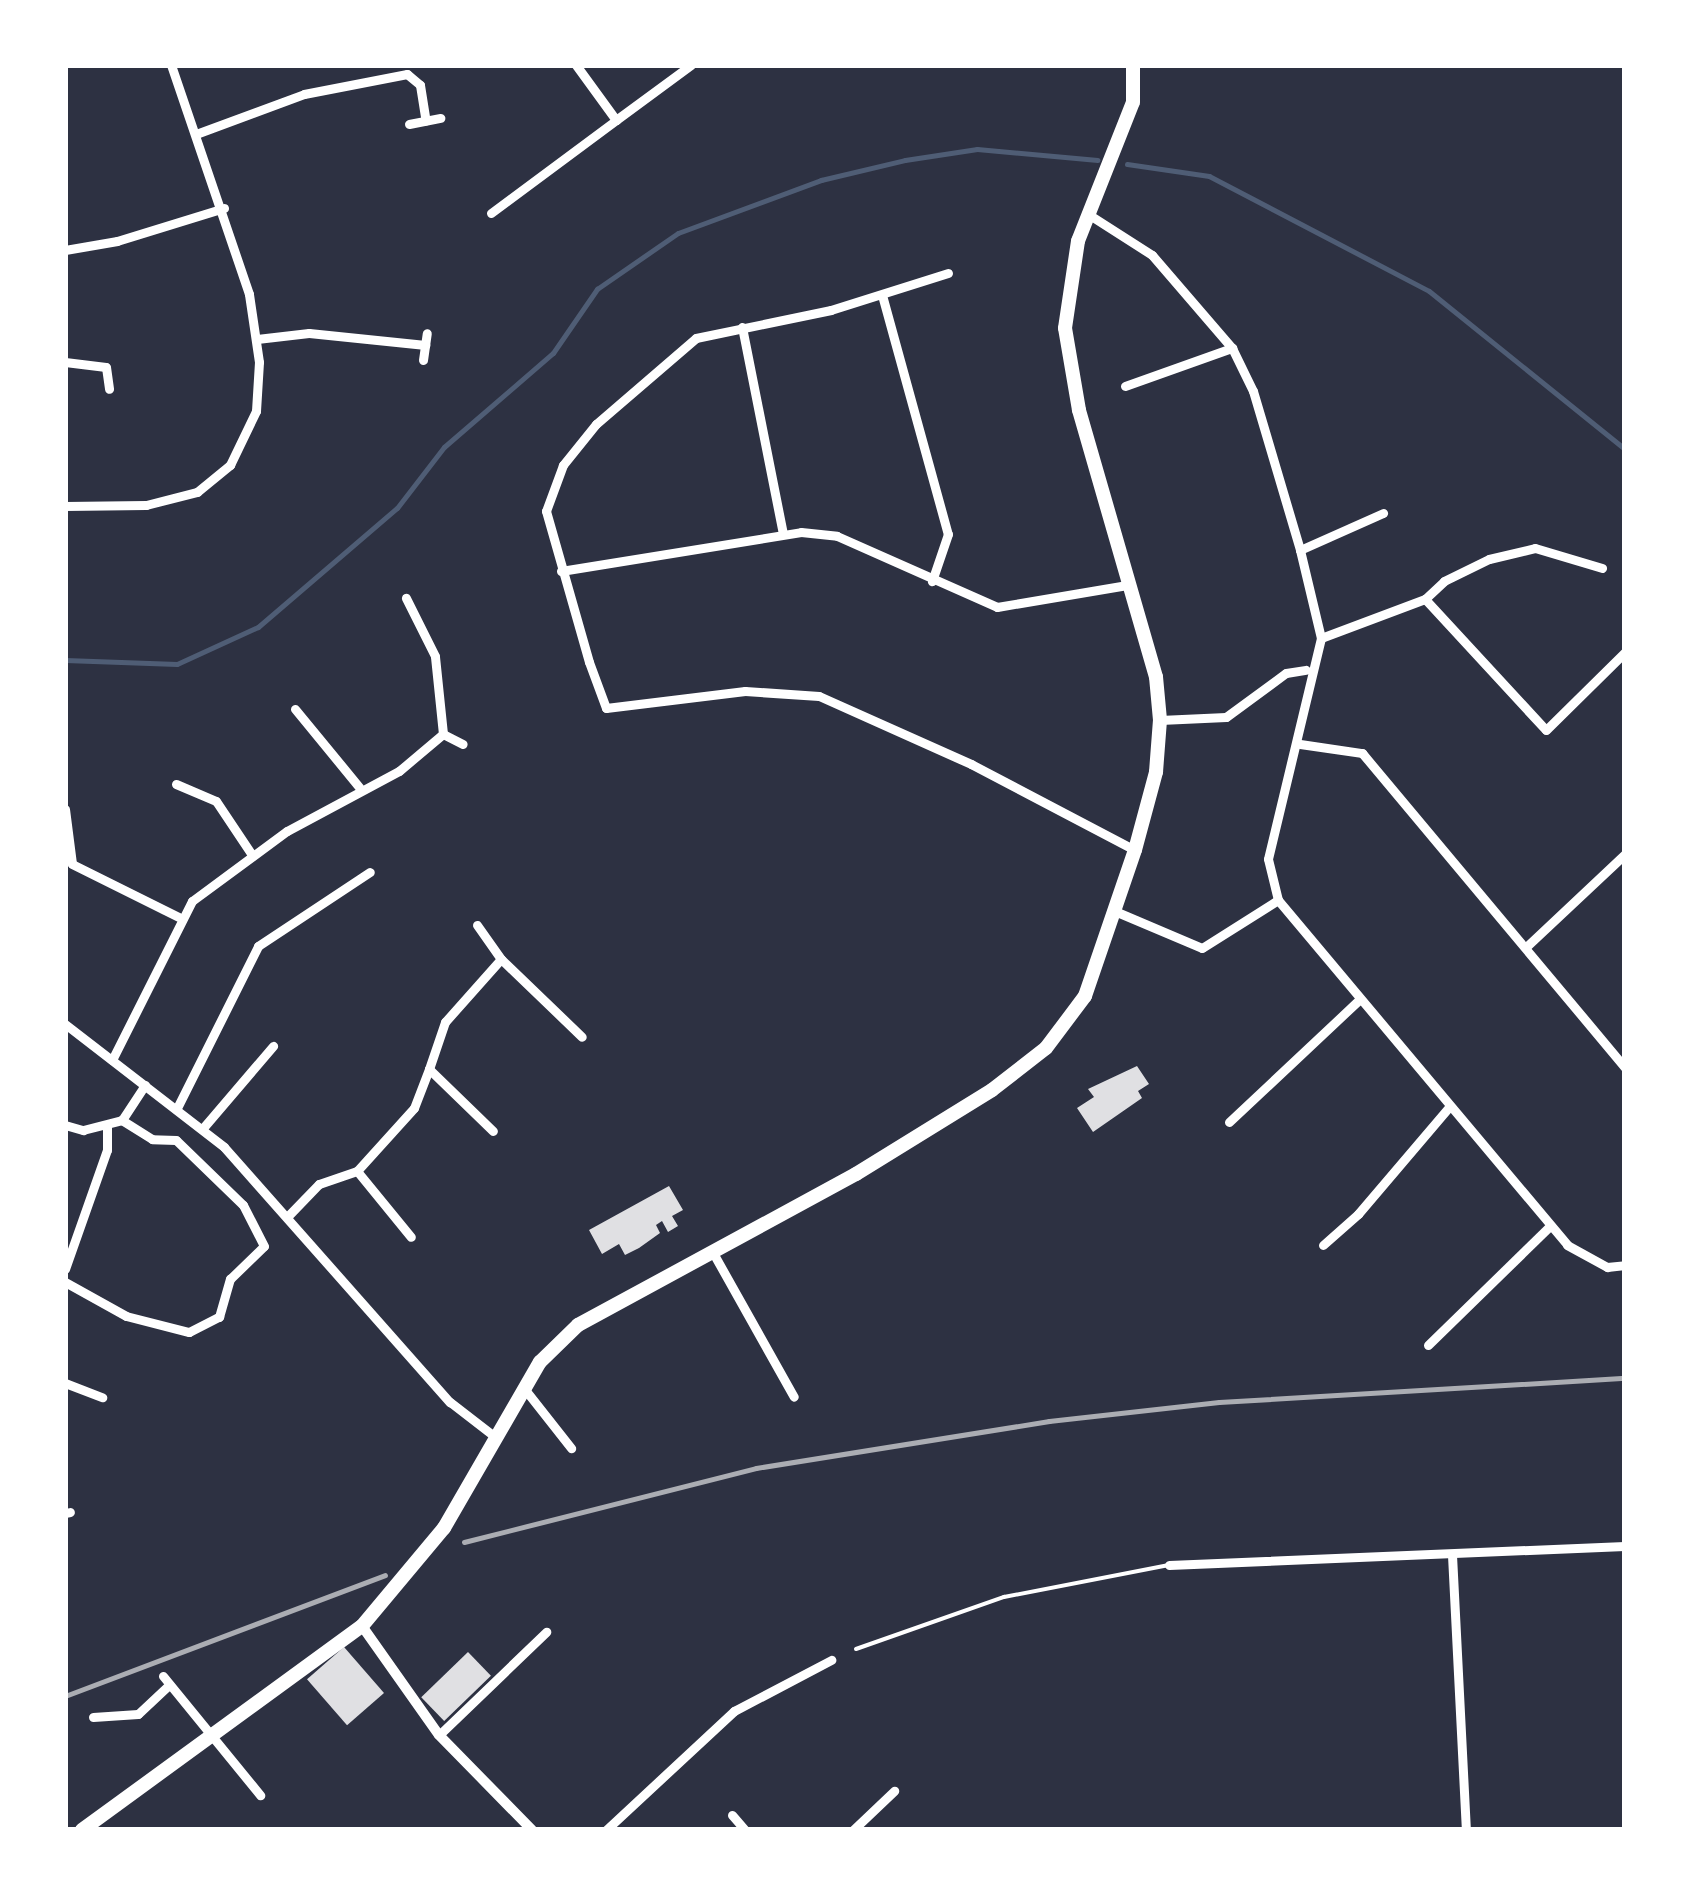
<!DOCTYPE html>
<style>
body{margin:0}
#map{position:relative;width:1690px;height:1895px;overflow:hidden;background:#2d3142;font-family:"DejaVu Sans",sans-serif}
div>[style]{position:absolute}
.stream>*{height:5px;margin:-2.5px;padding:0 2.5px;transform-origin:2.5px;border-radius:2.5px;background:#4f5d75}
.building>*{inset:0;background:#e0e0e3;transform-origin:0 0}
.service>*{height:4px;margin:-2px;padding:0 2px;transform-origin:2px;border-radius:2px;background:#fff}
.minor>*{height:9px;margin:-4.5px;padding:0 4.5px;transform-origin:4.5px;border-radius:4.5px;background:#fff}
.tertiary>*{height:10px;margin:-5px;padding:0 5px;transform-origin:5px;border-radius:5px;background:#fff}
.primary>*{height:14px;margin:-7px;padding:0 7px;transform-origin:7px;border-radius:7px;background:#fff}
.rail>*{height:5px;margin:-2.5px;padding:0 2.5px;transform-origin:2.5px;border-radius:2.5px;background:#abadb3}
span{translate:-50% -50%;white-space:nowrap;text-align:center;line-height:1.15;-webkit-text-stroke:8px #fff;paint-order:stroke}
.frame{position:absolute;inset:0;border:68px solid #fff;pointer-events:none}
</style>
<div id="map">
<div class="stream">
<div style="left:1127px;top:164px;width:83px;rotate:8.3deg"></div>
<div style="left:1209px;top:176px;width:248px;rotate:27.6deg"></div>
<div style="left:1429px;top:291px;width:252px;rotate:38.9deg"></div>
<div style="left:65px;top:660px;width:112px;rotate:2deg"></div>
<div style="left:177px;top:664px;width:89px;rotate:-24.6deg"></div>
<div style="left:258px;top:627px;width:183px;rotate:-40.6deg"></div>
<div style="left:397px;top:508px;width:77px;rotate:-52.4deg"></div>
<div style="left:444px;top:447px;width:144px;rotate:-40.8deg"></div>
<div style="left:553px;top:353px;width:78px;rotate:-55.5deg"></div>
<div style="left:597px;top:289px;width:98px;rotate:-34.7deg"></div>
<div style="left:678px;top:233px;width:153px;rotate:-20.3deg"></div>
<div style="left:821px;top:180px;width:86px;rotate:-13.4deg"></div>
<div style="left:905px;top:160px;width:73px;rotate:-8.7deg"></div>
<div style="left:977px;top:149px;width:121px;rotate:5.2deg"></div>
</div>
<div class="building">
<div style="clip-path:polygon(1137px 1066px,1149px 1084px,1138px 1091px,1142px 1098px,1093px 1132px,1077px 1108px,1094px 1097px,1088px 1089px)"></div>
<div style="clip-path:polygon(669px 1186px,683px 1210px,672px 1216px,678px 1226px,668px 1232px,662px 1221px,656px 1225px,660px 1233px,639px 1248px,625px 1255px,619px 1244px,602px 1254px,589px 1230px)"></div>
<div style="left:344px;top:1647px;width:61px;height:49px;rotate:49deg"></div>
<div style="left:468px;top:1652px;width:33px;height:65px;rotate:46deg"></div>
</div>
<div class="service">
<div style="left:856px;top:1649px;width:157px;rotate:-19.4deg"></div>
<div style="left:1004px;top:1597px;width:168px;rotate:-11deg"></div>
</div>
<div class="minor">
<div style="left:576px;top:65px;width:68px;rotate:54deg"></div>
<div style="left:616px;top:120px;width:93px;rotate:-36.3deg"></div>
<div style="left:409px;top:124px;width:32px;rotate:-11deg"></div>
<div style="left:196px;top:134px;width:115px;rotate:-20.3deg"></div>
<div style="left:304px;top:94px;width:105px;rotate:-11deg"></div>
<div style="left:407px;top:74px;width:17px;rotate:40deg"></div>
<div style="left:420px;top:85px;width:36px;rotate:81deg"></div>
<div style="left:491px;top:213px;width:156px;rotate:-36.6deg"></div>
<div style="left:1088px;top:214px;width:76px;rotate:32.6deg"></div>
<div style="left:1152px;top:255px;width:123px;rotate:49.3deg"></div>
<div style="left:1232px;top:348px;width:48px;rotate:64deg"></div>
<div style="left:1253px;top:391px;width:166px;rotate:73.5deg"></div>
<div style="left:1300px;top:550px;width:90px;rotate:76.6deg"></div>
<div style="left:1321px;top:638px;width:227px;rotate:103.5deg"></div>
<div style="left:1268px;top:859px;width:42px;rotate:76.3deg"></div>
<div style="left:1278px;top:900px;width:450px;rotate:50deg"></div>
<div style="left:1567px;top:1245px;width:46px;rotate:28.8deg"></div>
<div style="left:1607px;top:1267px;width:18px;rotate:-6deg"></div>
<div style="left:65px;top:250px;width:53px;rotate:-9.8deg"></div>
<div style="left:117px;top:241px;width:112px;rotate:-17.1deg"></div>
<div style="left:948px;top:273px;width:123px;rotate:162.5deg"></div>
<div style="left:831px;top:310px;width:138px;rotate:168.3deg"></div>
<div style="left:696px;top:338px;width:132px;rotate:139.3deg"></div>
<div style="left:596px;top:424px;width:53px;rotate:128.8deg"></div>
<div style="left:563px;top:465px;width:49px;rotate:110.3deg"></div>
<div style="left:546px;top:511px;width:157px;rotate:74.1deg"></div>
<div style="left:589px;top:662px;width:49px;rotate:69.7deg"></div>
<div style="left:606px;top:708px;width:140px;rotate:-7deg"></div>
<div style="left:745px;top:691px;width:74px;rotate:3.9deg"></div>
<div style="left:819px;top:696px;width:167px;rotate:24.1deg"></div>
<div style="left:971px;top:764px;width:185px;rotate:27.7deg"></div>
<div style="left:882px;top:295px;width:248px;rotate:74.6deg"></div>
<div style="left:948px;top:534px;width:50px;rotate:108.8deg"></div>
<div style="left:742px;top:327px;width:211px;rotate:78.8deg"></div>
<div style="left:257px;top:339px;width:52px;rotate:-6.6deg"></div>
<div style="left:309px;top:333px;width:117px;rotate:5.9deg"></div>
<div style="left:423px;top:360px;width:27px;rotate:-82deg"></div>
<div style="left:65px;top:362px;width:41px;rotate:7deg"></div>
<div style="left:106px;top:367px;width:22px;rotate:82deg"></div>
<div style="left:1125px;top:386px;width:114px;rotate:-19.6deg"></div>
<div style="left:65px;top:506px;width:81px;rotate:-0.7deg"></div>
<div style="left:146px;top:505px;width:53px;rotate:-14.3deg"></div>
<div style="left:197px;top:492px;width:43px;rotate:-39.3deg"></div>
<div style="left:230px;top:465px;width:60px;rotate:-64.3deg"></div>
<div style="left:256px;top:411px;width:49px;rotate:-86.5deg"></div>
<div style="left:259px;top:362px;width:69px;rotate:-98.4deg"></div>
<div style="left:249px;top:294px;width:242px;rotate:-108.8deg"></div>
<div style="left:1300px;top:550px;width:91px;rotate:-24deg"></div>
<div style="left:561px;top:571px;width:243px;rotate:-9.2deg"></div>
<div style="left:801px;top:532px;width:36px;rotate:6deg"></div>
<div style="left:837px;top:536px;width:175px;rotate:23.9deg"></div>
<div style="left:997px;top:607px;width:132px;rotate:-9.6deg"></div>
<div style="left:1425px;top:599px;width:178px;rotate:47.3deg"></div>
<div style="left:1546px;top:730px;width:111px;rotate:-44.6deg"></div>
<div style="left:1321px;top:638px;width:111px;rotate:-20.6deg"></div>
<div style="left:1425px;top:599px;width:26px;rotate:-43deg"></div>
<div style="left:1444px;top:581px;width:50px;rotate:-26.1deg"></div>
<div style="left:1489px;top:559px;width:47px;rotate:-13.4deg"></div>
<div style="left:1535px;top:548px;width:70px;rotate:16.6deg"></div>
<div style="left:295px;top:709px;width:101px;rotate:50.6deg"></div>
<div style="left:1160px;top:720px;width:66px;rotate:-2.6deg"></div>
<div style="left:1226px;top:717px;width:74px;rotate:-36.3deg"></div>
<div style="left:1286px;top:673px;width:20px;rotate:-9deg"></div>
<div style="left:443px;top:734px;width:22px;rotate:27deg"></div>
<div style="left:1300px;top:744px;width:63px;rotate:8.3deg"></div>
<div style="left:1362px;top:753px;width:410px;rotate:50.1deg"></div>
<div style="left:176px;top:784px;width:43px;rotate:23deg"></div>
<div style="left:216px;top:801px;width:65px;rotate:56.3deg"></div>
<div style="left:65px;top:809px;width:55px;rotate:82.7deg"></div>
<div style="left:72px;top:864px;width:119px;rotate:26.4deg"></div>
<div style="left:1117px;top:912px;width:92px;rotate:23deg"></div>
<div style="left:1202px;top:948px;width:90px;rotate:-32.3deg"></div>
<div style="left:477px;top:925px;width:42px;rotate:54.8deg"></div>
<div style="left:1526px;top:947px;width:136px;rotate:-43.2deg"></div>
<div style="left:65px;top:1024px;width:201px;rotate:37.7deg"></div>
<div style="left:224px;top:1147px;width:341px;rotate:48.5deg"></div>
<div style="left:450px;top:1402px;width:56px;rotate:37.7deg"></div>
<div style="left:112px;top:1060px;width:178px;rotate:-63.3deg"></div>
<div style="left:192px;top:901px;width:118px;rotate:-36.4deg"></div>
<div style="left:287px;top:831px;width:127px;rotate:-28.2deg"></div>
<div style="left:399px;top:771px;width:57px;rotate:-40.1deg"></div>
<div style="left:443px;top:734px;width:78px;rotate:-95.9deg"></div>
<div style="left:435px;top:656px;width:65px;rotate:-116.6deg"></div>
<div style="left:429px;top:1069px;width:50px;rotate:-71.2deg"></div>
<div style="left:445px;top:1022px;width:84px;rotate:-48.4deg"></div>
<div style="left:501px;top:959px;width:112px;rotate:43.9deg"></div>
<div style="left:178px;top:1106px;width:179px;rotate:-63.4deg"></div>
<div style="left:258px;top:946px;width:134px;rotate:-33.5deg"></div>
<div style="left:1229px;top:1122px;width:178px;rotate:-43.2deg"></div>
<div style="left:65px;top:1125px;width:19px;rotate:16deg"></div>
<div style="left:83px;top:1130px;width:40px;rotate:-14.4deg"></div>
<div style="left:122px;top:1120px;width:42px;rotate:-56.7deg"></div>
<div style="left:203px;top:1128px;width:108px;rotate:-49.5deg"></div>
<div style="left:357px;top:1171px;width:85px;rotate:-47.9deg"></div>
<div style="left:414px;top:1108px;width:42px;rotate:-69deg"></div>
<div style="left:429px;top:1069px;width:89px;rotate:44.1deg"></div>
<div style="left:287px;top:1217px;width:46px;rotate:-45.9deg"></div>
<div style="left:319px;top:1184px;width:40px;rotate:-18.9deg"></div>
<div style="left:357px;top:1171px;width:85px;rotate:50.7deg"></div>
<div style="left:1323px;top:1245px;width:47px;rotate:-41.5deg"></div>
<div style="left:1358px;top:1214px;width:140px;rotate:-49.6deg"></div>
<div style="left:712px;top:1251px;width:167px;rotate:60.7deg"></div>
<div style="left:65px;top:1269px;width:126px;rotate:-70.6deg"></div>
<div style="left:107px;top:1150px;width:24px;rotate:-90deg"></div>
<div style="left:65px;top:1282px;width:70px;rotate:29.1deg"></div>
<div style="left:126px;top:1316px;width:65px;rotate:14.3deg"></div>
<div style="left:189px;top:1332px;width:34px;rotate:-27deg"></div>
<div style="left:219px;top:1317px;width:40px;rotate:-74deg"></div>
<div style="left:230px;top:1279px;width:47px;rotate:-44.1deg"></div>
<div style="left:264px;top:1246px;width:46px;rotate:-117.1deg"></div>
<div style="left:243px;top:1205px;width:93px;rotate:-135.9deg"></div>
<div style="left:176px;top:1140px;width:24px;rotate:-178deg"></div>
<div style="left:152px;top:1139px;width:36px;rotate:-148deg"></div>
<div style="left:1428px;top:1345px;width:170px;rotate:-44.3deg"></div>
<div style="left:65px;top:1383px;width:40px;rotate:21deg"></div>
<div style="left:523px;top:1387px;width:78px;rotate:51.8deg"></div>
<div style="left:65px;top:1513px;width:5px;rotate:-11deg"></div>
<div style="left:1452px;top:1555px;width:275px;rotate:87.1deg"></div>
<div style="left:1169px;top:1565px;width:456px;rotate:-2.4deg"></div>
<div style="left:163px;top:1676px;width:154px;rotate:50.8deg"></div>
<div style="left:93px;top:1717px;width:45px;rotate:-3.8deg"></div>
<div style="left:138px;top:1714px;width:42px;rotate:-43.1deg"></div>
<div style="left:439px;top:1735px;width:149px;rotate:-43.9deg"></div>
<div style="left:732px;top:1815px;width:20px;rotate:49deg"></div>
<div style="left:606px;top:1830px;width:175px;rotate:-42.9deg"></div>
<div style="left:734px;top:1711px;width:110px;rotate:-27.7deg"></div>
<div style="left:853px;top:1830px;width:57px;rotate:-43.6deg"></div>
</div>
<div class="tertiary">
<div style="left:362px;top:1626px;width:133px;rotate:54.8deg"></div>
<div style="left:439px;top:1735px;width:133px;rotate:45.6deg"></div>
</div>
<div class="primary">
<div style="left:82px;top:1830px;width:346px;rotate:-36.1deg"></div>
<div style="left:362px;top:1626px;width:128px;rotate:-50.1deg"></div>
<div style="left:444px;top:1528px;width:192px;rotate:-60deg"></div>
<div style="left:540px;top:1362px;width:53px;rotate:-44.2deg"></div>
<div style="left:578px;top:1325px;width:316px;rotate:-28.5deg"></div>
<div style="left:856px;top:1174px;width:160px;rotate:-31.7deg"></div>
<div style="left:992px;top:1090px;width:68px;rotate:-37.9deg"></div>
<div style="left:1046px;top:1048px;width:65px;rotate:-53.1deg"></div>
<div style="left:1085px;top:996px;width:154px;rotate:-71.1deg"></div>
<div style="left:1135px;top:850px;width:81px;rotate:-74.9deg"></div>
<div style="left:1156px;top:772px;width:52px;rotate:-85.6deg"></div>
<div style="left:1160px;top:720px;width:43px;rotate:-95.3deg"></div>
<div style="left:1156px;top:677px;width:278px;rotate:-106.1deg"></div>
<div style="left:1079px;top:410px;width:83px;rotate:-99.7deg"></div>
<div style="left:1065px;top:328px;width:88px;rotate:-81.5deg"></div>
<div style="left:1078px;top:241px;width:149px;rotate:-68.4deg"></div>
<div style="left:1133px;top:102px;width:37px;rotate:-90deg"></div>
</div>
<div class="rail">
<div style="left:464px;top:1542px;width:301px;rotate:-14.2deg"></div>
<div style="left:756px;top:1468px;width:297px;rotate:-9.1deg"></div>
<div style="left:1049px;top:1421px;width:171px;rotate:-6.4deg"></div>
<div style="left:1219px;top:1402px;width:407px;rotate:-3.4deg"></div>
<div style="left:65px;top:1696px;width:342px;rotate:-20.7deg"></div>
</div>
<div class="frame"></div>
</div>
